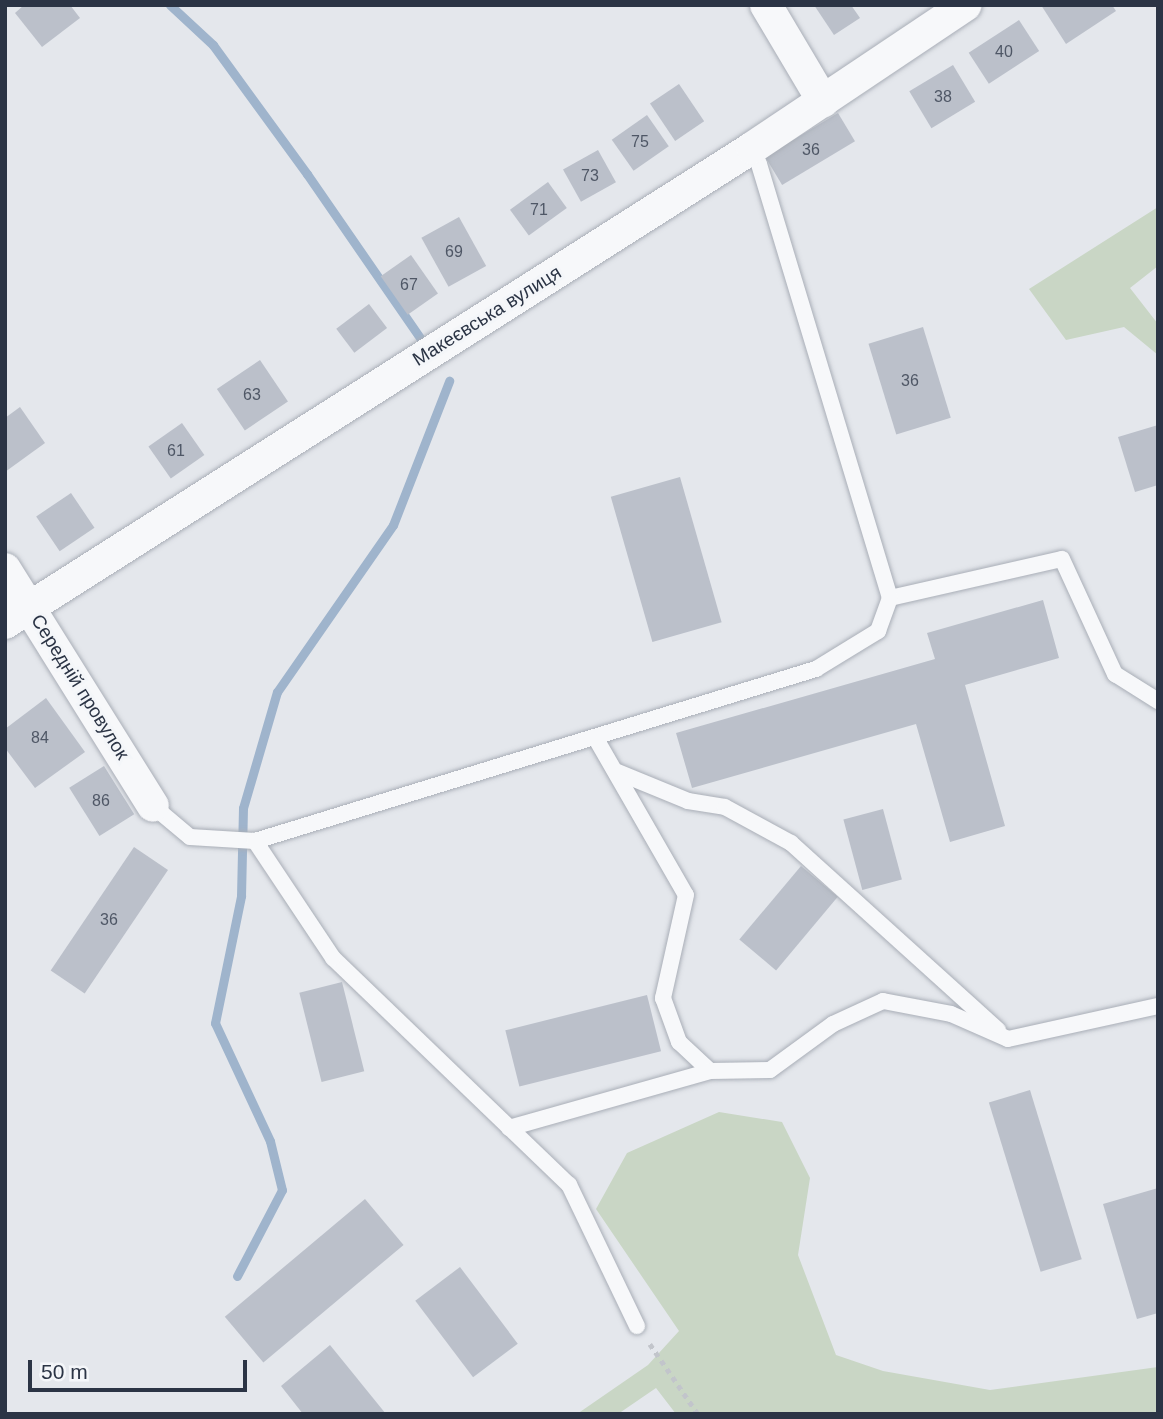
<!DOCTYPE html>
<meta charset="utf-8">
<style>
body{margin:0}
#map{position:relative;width:1163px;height:1419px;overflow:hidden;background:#e4e7ec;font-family:Helvetica,sans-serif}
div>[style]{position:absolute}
.green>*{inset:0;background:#c9d6c5}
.stream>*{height:9px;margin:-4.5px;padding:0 4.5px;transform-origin:4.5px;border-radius:4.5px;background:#9fb4cc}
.building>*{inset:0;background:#bbc0ca;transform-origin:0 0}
.path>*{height:4.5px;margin-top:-2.25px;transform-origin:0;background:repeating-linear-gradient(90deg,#c2c5cb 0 5px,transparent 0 10px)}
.roads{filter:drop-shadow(0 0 2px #a9aeb7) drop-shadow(0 0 2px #a9aeb7)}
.service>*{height:16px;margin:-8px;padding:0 8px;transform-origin:8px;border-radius:8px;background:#f7f8fa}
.minor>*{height:32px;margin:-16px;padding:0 16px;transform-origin:16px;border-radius:16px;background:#f7f8fa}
span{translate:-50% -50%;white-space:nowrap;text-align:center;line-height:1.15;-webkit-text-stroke:6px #f4f6f9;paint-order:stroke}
.number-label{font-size:16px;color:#4f5766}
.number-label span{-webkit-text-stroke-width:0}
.street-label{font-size:19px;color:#2b3445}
.frame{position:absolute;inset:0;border:7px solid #2b3445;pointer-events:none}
.scale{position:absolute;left:28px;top:1360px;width:219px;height:32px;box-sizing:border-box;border:4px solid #2b3445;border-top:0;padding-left:9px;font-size:21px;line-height:24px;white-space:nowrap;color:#2b3445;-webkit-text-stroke:5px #f4f6f9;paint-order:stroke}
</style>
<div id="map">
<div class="green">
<div style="clip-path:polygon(1158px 207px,1158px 266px,1130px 288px,1158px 324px,1158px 355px,1124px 327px,1066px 340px,1029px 289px)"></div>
<div style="clip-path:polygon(719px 1112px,782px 1122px,810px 1178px,798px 1255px,836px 1355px,883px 1371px,990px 1390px,1158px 1367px,1158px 1414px,676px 1414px,656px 1388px,618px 1414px,577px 1414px,648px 1365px,679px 1331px,596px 1209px,627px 1153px)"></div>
</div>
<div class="stream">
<div style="left:170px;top:5px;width:59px;rotate:42.9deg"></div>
<div style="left:213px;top:45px;width:160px;rotate:53.9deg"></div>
<div style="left:307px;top:174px;width:199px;rotate:55.4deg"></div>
<div style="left:237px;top:1276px;width:97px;rotate:-62.4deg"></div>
<div style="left:282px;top:1190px;width:50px;rotate:-103.8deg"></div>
<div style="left:270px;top:1141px;width:130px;rotate:-115deg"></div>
<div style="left:215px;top:1023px;width:130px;rotate:-78.4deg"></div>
<div style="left:241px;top:896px;width:88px;rotate:-88.7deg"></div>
<div style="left:243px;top:808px;width:121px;rotate:-73.7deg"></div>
<div style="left:277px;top:692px;width:203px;rotate:-55.2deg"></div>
<div style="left:393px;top:525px;width:155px;rotate:-68.7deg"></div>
</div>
<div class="building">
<div style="clip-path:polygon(24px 5px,70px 5px,80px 18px,42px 47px,15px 13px)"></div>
<div style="clip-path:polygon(814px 5px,851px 5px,860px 18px,834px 35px)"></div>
<div style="clip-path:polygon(1041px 5px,1112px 5px,1116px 11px,1066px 44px)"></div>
<div style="left:1019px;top:20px;width:37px;height:60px;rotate:57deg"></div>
<div style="left:953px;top:65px;width:43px;height:51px;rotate:59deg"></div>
<div style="left:679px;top:84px;width:45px;height:35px;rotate:56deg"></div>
<div style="left:838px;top:113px;width:33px;height:85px;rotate:59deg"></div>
<div style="left:647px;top:115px;width:38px;height:43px;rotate:55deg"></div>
<div style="left:598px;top:150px;width:37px;height:40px;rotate:61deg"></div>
<div style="left:548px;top:182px;width:32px;height:47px;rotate:54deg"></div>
<div style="left:459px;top:217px;width:56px;height:43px;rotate:61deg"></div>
<div style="left:411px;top:255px;width:47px;height:37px;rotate:55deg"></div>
<div style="left:369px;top:304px;width:30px;height:41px;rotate:53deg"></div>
<div style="left:923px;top:327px;width:95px;height:57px;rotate:73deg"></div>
<div style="left:260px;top:360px;width:50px;height:52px;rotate:56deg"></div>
<div style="clip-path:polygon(20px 407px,45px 443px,5px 472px,5px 418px)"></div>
<div style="left:182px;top:423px;width:39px;height:41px;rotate:55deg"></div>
<div style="clip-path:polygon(1158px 425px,1158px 485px,1135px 492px,1118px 437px)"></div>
<div style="left:680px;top:477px;width:151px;height:72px;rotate:74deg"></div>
<div style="left:71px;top:493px;width:42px;height:42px;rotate:56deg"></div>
<div style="clip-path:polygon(1043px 600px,1059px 658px,965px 685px,1005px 826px,950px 842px,916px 724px,692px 788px,676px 733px,935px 659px,927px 633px)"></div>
<div style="clip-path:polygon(46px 698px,85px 752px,35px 788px,5px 748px,5px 729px)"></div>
<div style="left:104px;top:766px;width:57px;height:41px;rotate:58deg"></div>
<div style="left:883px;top:809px;width:73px;height:41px;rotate:75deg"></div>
<div style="left:134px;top:847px;width:41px;height:149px;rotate:34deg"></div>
<div style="left:801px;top:866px;width:48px;height:96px;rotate:40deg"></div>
<div style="left:342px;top:982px;width:92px;height:44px;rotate:76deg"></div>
<div style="left:647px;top:995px;width:58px;height:146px;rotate:76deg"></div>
<div style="left:1030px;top:1090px;width:177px;height:43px;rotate:73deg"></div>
<div style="clip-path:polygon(1158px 1188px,1158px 1313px,1137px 1319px,1103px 1204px)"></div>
<div style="left:365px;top:1199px;width:60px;height:183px;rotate:50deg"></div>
<div style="left:460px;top:1267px;width:96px;height:56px;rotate:53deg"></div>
<div style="clip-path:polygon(330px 1345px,386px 1414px,303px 1414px,281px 1386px)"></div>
</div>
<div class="path">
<div style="left:650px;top:1344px;width:85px;rotate:55.6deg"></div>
</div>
<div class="roads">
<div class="service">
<div style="left:890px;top:598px;width:176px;rotate:-12.8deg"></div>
<div style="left:1062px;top:559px;width:127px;rotate:65.3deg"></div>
<div style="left:1115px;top:674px;width:51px;rotate:32.1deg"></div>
<div style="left:595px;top:737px;width:182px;rotate:60.1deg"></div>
<div style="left:686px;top:895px;width:106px;rotate:102.6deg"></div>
<div style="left:663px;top:998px;width:47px;rotate:70deg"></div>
<div style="left:679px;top:1042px;width:42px;rotate:43.1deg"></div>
<div style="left:615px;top:771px;width:79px;rotate:22.3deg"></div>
<div style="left:688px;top:801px;width:37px;rotate:9deg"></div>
<div style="left:725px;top:807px;width:75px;rotate:28.6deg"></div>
<div style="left:791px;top:843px;width:279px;rotate:42.1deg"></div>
<div style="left:153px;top:806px;width:48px;rotate:40deg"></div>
<div style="left:190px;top:837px;width:65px;rotate:3.5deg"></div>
<div style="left:509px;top:1128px;width:209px;rotate:-15.8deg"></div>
<div style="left:710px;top:1071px;width:60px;rotate:-1deg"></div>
<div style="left:770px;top:1070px;width:78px;rotate:-36.1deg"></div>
<div style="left:833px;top:1024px;width:55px;rotate:-24.7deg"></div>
<div style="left:883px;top:1001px;width:69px;rotate:10.8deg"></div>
<div style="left:951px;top:1014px;width:62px;rotate:23.7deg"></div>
<div style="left:1008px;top:1039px;width:154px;rotate:-12.4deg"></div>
<div style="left:637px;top:1326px;width:157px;rotate:-115.7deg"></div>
<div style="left:569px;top:1185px;width:327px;rotate:-136.1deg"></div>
<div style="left:333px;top:958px;width:141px;rotate:-123.7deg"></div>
<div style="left:255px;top:841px;width:587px;rotate:-17.05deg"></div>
<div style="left:816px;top:669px;width:73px;rotate:-31.5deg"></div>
<div style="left:878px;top:631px;width:35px;rotate:-70deg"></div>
<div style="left:890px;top:598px;width:453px;rotate:-106.8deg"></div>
<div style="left:759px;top:164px;width:17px;rotate:-114deg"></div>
</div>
<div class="minor">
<div style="left:766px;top:5px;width:112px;rotate:59.3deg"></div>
<div style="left:5px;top:569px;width:279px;rotate:58deg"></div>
<div style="left:5px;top:623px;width:885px;rotate:-32.45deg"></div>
<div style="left:752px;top:148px;width:257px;rotate:-33.8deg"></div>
</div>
</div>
<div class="number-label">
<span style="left:1004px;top:52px">40</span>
<span style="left:943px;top:97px">38</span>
<span style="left:640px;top:142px">75</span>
<span style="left:811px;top:150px">36</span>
<span style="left:590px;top:176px">73</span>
<span style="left:539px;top:210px">71</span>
<span style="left:454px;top:252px">69</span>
<span style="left:409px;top:285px">67</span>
<span style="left:910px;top:381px">36</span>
<span style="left:252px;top:395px">63</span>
<span style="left:176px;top:451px">61</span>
<span style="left:40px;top:738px">84</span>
<span style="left:101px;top:801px">86</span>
<span style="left:109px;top:920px">36</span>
</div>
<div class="street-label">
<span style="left:487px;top:316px;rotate:-32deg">Макеєвська вулиця</span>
<span style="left:80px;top:687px;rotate:58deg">Середній провулок</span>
</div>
<div class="frame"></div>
<div class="scale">50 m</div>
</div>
